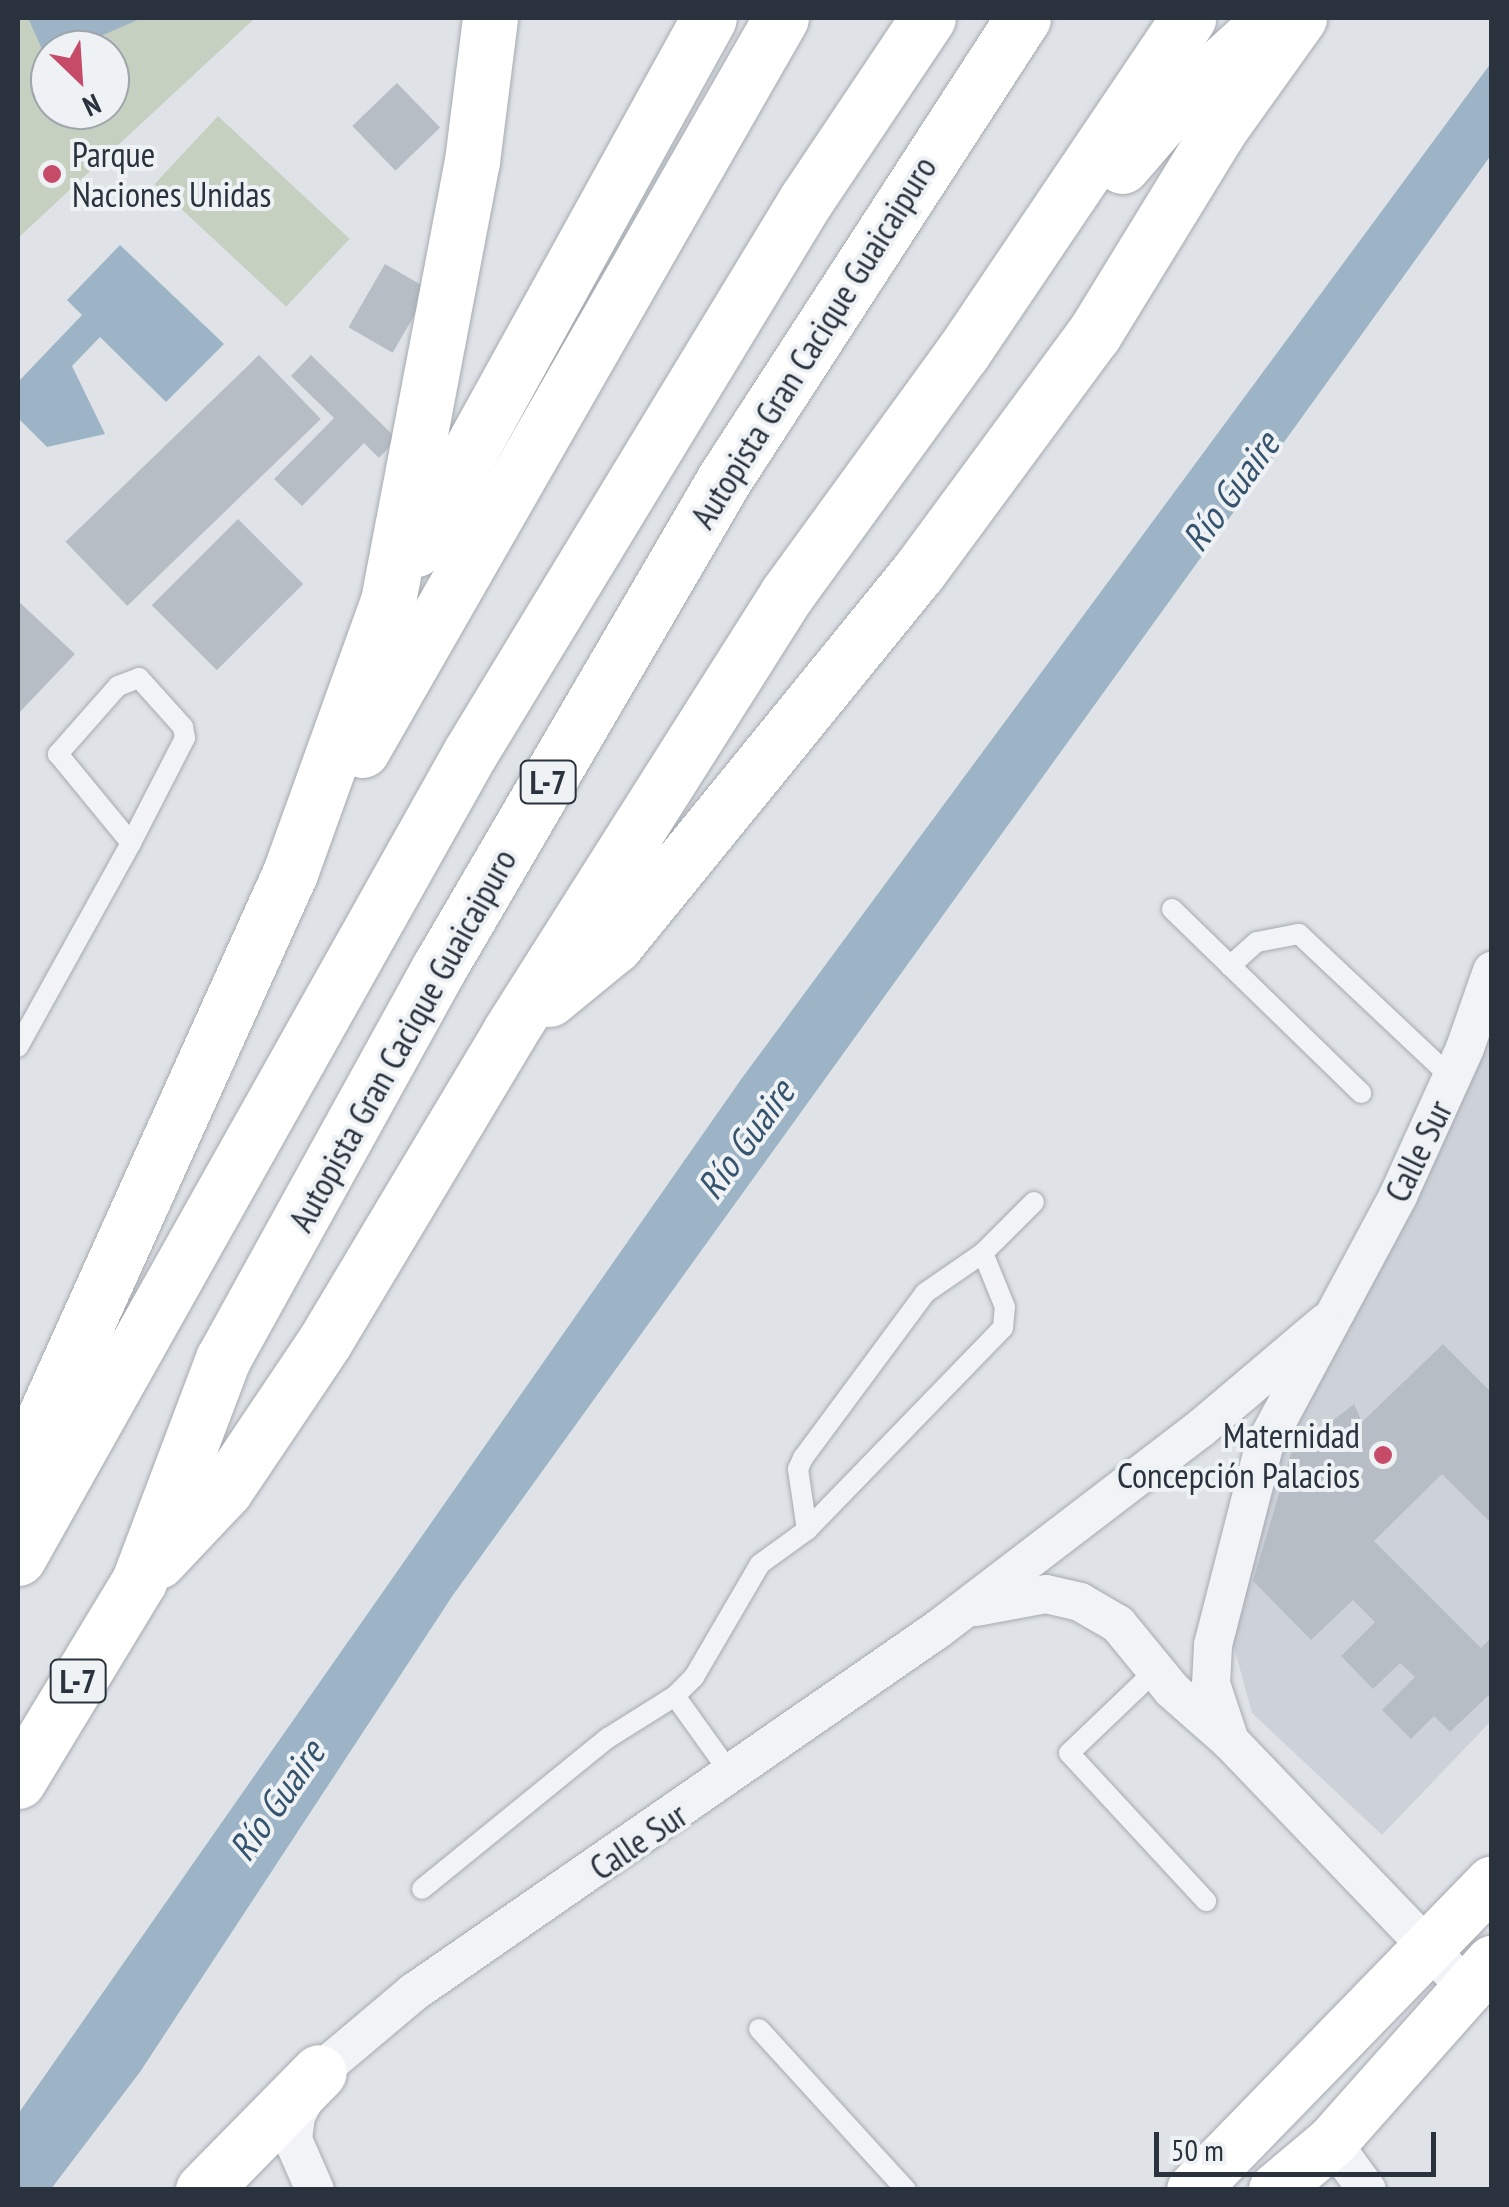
<!DOCTYPE html>
<meta charset="utf-8">
<style>
body{margin:0}
#map{position:relative;width:1509px;height:2207px;overflow:hidden;background:#dfe3e7;font-family:"PT Sans Narrow",sans-serif}
div>[style]{position:absolute}
.built>*{inset:0;background:#cdd2d9}
.green>*{inset:0;background:#c6d0c0;transform-origin:0 0}
.water>*{inset:0;background:#9cb4c5}
.building>*{inset:0;background:#b6bdc4;transform-origin:0 0}
.roads{filter:drop-shadow(0 0 2px #a5aab1) drop-shadow(0 0 2px #a5aab1)}
.service>*{height:20px;margin:-10px;padding:0 10px;transform-origin:10px;border-radius:10px;background:#f1f3f6}
.minor>*{height:38px;margin:-19px;padding:0 19px;transform-origin:19px;border-radius:19px;background:#f1f3f6}
.secondary>*{height:52px;margin:-26px;padding:0 26px;transform-origin:26px;border-radius:26px;background:#fff}
.motorway>*{height:55px;margin:-27.5px;padding:0 27.5px;transform-origin:27.5px;border-radius:27.5px;background:#fff}
.dots>*{width:28px;height:28px;translate:-50% -50%;box-sizing:border-box;border:5px solid #eef2f5;border-radius:50%}
span{translate:-50% -50%;white-space:nowrap;text-align:center;line-height:1.15;-webkit-text-stroke:8px #eef2f5;paint-order:stroke}
.shield-label span{padding:2px 8px;background:#eef2f5;border:2px solid;border-radius:8px;-webkit-text-stroke-width:0}
.shield-label{font-size:32px;color:#29323d;font-weight:700}
.poi-label{font-size:35px;color:#29323d}
.left{translate:0 -50%;text-align:left}
.right{translate:-100% -50%;text-align:right}
.street-label{font-size:35px;color:#29323d}
.water-label{font-size:38px;color:#36546e;font-style:italic}
.frame{position:absolute;inset:0;border:20px solid #29323d;pointer-events:none}
.north{position:absolute;left:30px;top:30px;width:100px;height:100px;box-sizing:border-box;background:#eef2f5;border:2px solid #9fa5ab;border-radius:50%;rotate:155deg;font-size:28px;font-weight:700;line-height:40px;text-align:center;color:#29323d}
.north::after{content:'';display:block;margin:auto;width:35px;height:45px;background:#c54b69;clip-path:polygon(50% 0,100% 100%,50% 72%,0 100%)}
.scale{position:absolute;left:1154px;top:2132px;width:282px;height:45px;box-sizing:border-box;border:5px solid #29323d;border-top:0;padding-left:12px;font-size:30px;line-height:35px;white-space:nowrap;color:#29323d;-webkit-text-stroke:8px #eef2f5;paint-order:stroke}
</style>
<div id="map">
<div class="built">
<div style="clip-path:polygon(1491px 946px,1491px 1721px,1382px 1835px,1252px 1713px,1232px 1640px,1227px 1575px,1321px 1336px)"></div>
</div>
<div class="green">
<div style="clip-path:polygon(evenodd,18px 18px,255px 18px,18px 238px,18px 18px,50px 50px,110px 50px,110px 110px,50px 110px,50px 50px)"></div>
<div style="left:218px;top:116px;width:180px;height:93px;rotate:43deg"></div>
</div>
<div class="water">
<div style="clip-path:polygon(28px 18px,142px 18px,69px 50px,50px 50px,47px 60px)"></div>
<div style="clip-path:polygon(1491px 63px,1491px 155px,453px 1595px,140px 2072px,51px 2189px,18px 2189px,18px 2114px,742px 1078px)"></div>
<div style="clip-path:polygon(120px 245px,224px 344px,166px 402px,100px 337px,72px 366px,105px 434px,47px 447px,18px 418px,18px 382px,82px 315px,67px 300px)"></div>
</div>
<div class="building">
<div style="left:397px;top:83px;width:62px;height:62px;rotate:46deg"></div>
<div style="left:385px;top:264px;width:51px;height:73px;rotate:30deg"></div>
<div style="left:259px;top:355px;width:89px;height:269px;rotate:46deg"></div>
<div style="clip-path:polygon(311px 355px,397px 439px,379px 458px,364px 443px,302px 506px,274px 479px,334px 418px,291px 376px)"></div>
<div style="left:238px;top:519px;width:92px;height:122px;rotate:45deg"></div>
<div style="clip-path:polygon(18px 601px,75px 654px,18px 714px)"></div>
<div style="clip-path:polygon(1443px 1344px,1492px 1393px,1492px 1524px,1442px 1474px,1374px 1541px,1481px 1648px,1492px 1637px,1492px 1692px,1450px 1732px,1434px 1716px,1411px 1739px,1382px 1710px,1415px 1677px,1400px 1663px,1373px 1689px,1341px 1656px,1375px 1622px,1353px 1600px,1311px 1640px,1253px 1581px,1291px 1453px,1354px 1404px,1362px 1422px)"></div>
</div>
<div class="roads">
<div class="service">
<div style="left:1172px;top:909px;width:264px;rotate:44.2deg"></div>
<div style="left:1230px;top:966px;width:36px;rotate:-42deg"></div>
<div style="left:1257px;top:942px;width:43px;rotate:-10.8deg"></div>
<div style="left:1299px;top:934px;width:210px;rotate:43.3deg"></div>
<div style="left:18px;top:1047px;width:233px;rotate:-61deg"></div>
<div style="left:131px;top:843px;width:118px;rotate:-62.8deg"></div>
<div style="left:185px;top:738px;width:11px;rotate:-100deg"></div>
<div style="left:183px;top:727px;width:66px;rotate:-131.9deg"></div>
<div style="left:139px;top:678px;width:22px;rotate:159deg"></div>
<div style="left:118px;top:686px;width:91px;rotate:131.4deg"></div>
<div style="left:58px;top:754px;width:115px;rotate:50.6deg"></div>
<div style="left:807px;top:1530px;width:62px;rotate:-98.4deg"></div>
<div style="left:798px;top:1469px;width:12px;rotate:-66deg"></div>
<div style="left:803px;top:1458px;width:205px;rotate:-53.5deg"></div>
<div style="left:925px;top:1293px;width:70px;rotate:-34.6deg"></div>
<div style="left:983px;top:1253px;width:72px;rotate:-45deg"></div>
<div style="left:1156px;top:1670px;width:120px;rotate:136.3deg"></div>
<div style="left:1069px;top:1753px;width:202px;rotate:47.2deg"></div>
<div style="left:675px;top:1696px;width:100px;rotate:54.4deg"></div>
<div style="left:422px;top:1889px;width:240px;rotate:-39.1deg"></div>
<div style="left:608px;top:1738px;width:79px;rotate:-32.1deg"></div>
<div style="left:675px;top:1696px;width:27px;rotate:-45deg"></div>
<div style="left:694px;top:1677px;width:131px;rotate:-59.7deg"></div>
<div style="left:760px;top:1564px;width:58px;rotate:-35.9deg"></div>
<div style="left:807px;top:1530px;width:281px;rotate:-45.9deg"></div>
<div style="left:1003px;top:1328px;width:21px;rotate:-85deg"></div>
<div style="left:1005px;top:1307px;width:58px;rotate:-112.2deg"></div>
<div style="left:759px;top:2029px;width:218px;rotate:47.6deg"></div>
</div>
<div class="minor">
<div style="left:976px;top:1607px;width:71px;rotate:-10.5deg"></div>
<div style="left:1046px;top:1594px;width:35px;rotate:13deg"></div>
<div style="left:1080px;top:1602px;width:44px;rotate:30.1deg"></div>
<div style="left:1118px;top:1624px;width:85px;rotate:50.7deg"></div>
<div style="left:1172px;top:1690px;width:77px;rotate:41.3deg"></div>
<div style="left:1230px;top:1741px;width:342px;rotate:46.2deg"></div>
<div style="left:1230px;top:1741px;width:60px;rotate:-108.4deg"></div>
<div style="left:1211px;top:1684px;width:39px;rotate:-87deg"></div>
<div style="left:1213px;top:1645px;width:205px;rotate:-75.6deg"></div>
<div style="left:1264px;top:1446px;width:284px;rotate:-61.8deg"></div>
<div style="left:1398px;top:1196px;width:162px;rotate:-65.6deg"></div>
<div style="left:1465px;top:1048px;width:82px;rotate:-70.7deg"></div>
<div style="left:1332px;top:2142px;width:59px;rotate:53.9deg"></div>
<div style="left:315px;top:2190px;width:55px;rotate:-113.7deg"></div>
<div style="left:293px;top:2140px;width:24px;rotate:-83deg"></div>
<div style="left:296px;top:2116px;width:50px;rotate:-62.4deg"></div>
<div style="left:319px;top:2072px;width:124px;rotate:-40.1deg"></div>
<div style="left:414px;top:1992px;width:636px;rotate:-34.69deg"></div>
<div style="left:937px;top:1630px;width:331px;rotate:-37.4deg"></div>
<div style="left:1200px;top:1429px;width:164px;rotate:-40.3deg"></div>
</div>
<div class="secondary">
<div style="left:1193px;top:2190px;width:429px;rotate:-45.8deg"></div>
<div style="left:1275px;top:2190px;width:75px;rotate:-40.1deg"></div>
<div style="left:1332px;top:2142px;width:241px;rotate:-48.4deg"></div>
</div>
<div class="motorway">
<div style="left:1122px;top:166px;width:66px;rotate:-49.3deg"></div>
<div style="left:1165px;top:116px;width:138px;rotate:-42.4deg"></div>
<div style="left:416px;top:549px;width:606px;rotate:-61.11deg"></div>
<div style="left:362px;top:750px;width:843px;rotate:-60.21deg"></div>
<div style="left:549px;top:999px;width:85px;rotate:-39.3deg"></div>
<div style="left:615px;top:945px;width:482px;rotate:-50.9deg"></div>
<div style="left:919px;top:571px;width:295px;rotate:-53.6deg"></div>
<div style="left:1094px;top:334px;width:239px;rotate:-58.5deg"></div>
<div style="left:1219px;top:130px;width:138px;rotate:-54.5deg"></div>
<div style="left:18px;top:1476px;width:662px;rotate:-65.72deg"></div>
<div style="left:290px;top:873px;width:289px;rotate:-70.2deg"></div>
<div style="left:388px;top:601px;width:448px;rotate:-79.2deg"></div>
<div style="left:472px;top:161px;width:144px;rotate:-82.8deg"></div>
<div style="left:18px;top:1558px;width:923px;rotate:-60.69deg"></div>
<div style="left:470px;top:753px;width:647px;rotate:-58.72deg"></div>
<div style="left:806px;top:200px;width:219px;rotate:-56.2deg"></div>
<div style="left:158px;top:1561px;width:98px;rotate:-46.7deg"></div>
<div style="left:225px;top:1490px;width:179px;rotate:-56.1deg"></div>
<div style="left:325px;top:1341px;width:359px;rotate:-59.1deg"></div>
<div style="left:509px;top:1033px;width:520px;rotate:-57.66deg"></div>
<div style="left:787px;top:594px;width:299px;rotate:-54deg"></div>
<div style="left:963px;top:352px;width:403px;rotate:-56deg"></div>
<div style="left:18px;top:1781px;width:234px;rotate:-58.8deg"></div>
<div style="left:139px;top:1581px;width:237px;rotate:-69.3deg"></div>
<div style="left:223px;top:1359px;width:447px;rotate:-61.1deg"></div>
<div style="left:439px;top:968px;width:567px;rotate:-59.73deg"></div>
<div style="left:725px;top:478px;width:548px;rotate:-57.06deg"></div>
<div style="left:203px;top:2190px;width:165px;rotate:-45.5deg"></div>
</div>
</div>
<div class="dots">
<div style="left:52px;top:174px;background:#c54b69"></div>
<div style="left:1383px;top:1455px;background:#c54b69"></div>
</div>
<div class="shield-label">
<span style="left:548px;top:782px">L-7</span>
<span style="left:78px;top:1681px">L-7</span>
</div>
<div class="poi-label">
<span class="left" style="left:72px;top:174px">Parque<br>Naciones Unidas</span>
<span class="right" style="left:1360px;top:1455px">Maternidad<br>Concepción Palacios</span>
</div>
<div class="street-label">
<span style="left:813px;top:342px;rotate:-58deg">Autopista Gran Cacique Guaicaipuro</span>
<span style="left:402px;top:1040px;rotate:-61deg">Autopista Gran Cacique Guaicaipuro</span>
<span style="left:1418px;top:1151px;rotate:-64deg">Calle Sur</span>
<span style="left:638px;top:1841px;rotate:-34deg">Calle Sur</span>
</div>
<div class="water-label">
<span style="left:1230px;top:491px;rotate:-54deg">Río Guaire</span>
<span style="left:745px;top:1139px;rotate:-54deg">Río Guaire</span>
<span style="left:276px;top:1800px;rotate:-55deg">Río Guaire</span>
</div>
<div class="frame"></div>
<div class="north">N</div>
<div class="scale">50 m</div>
</div>
